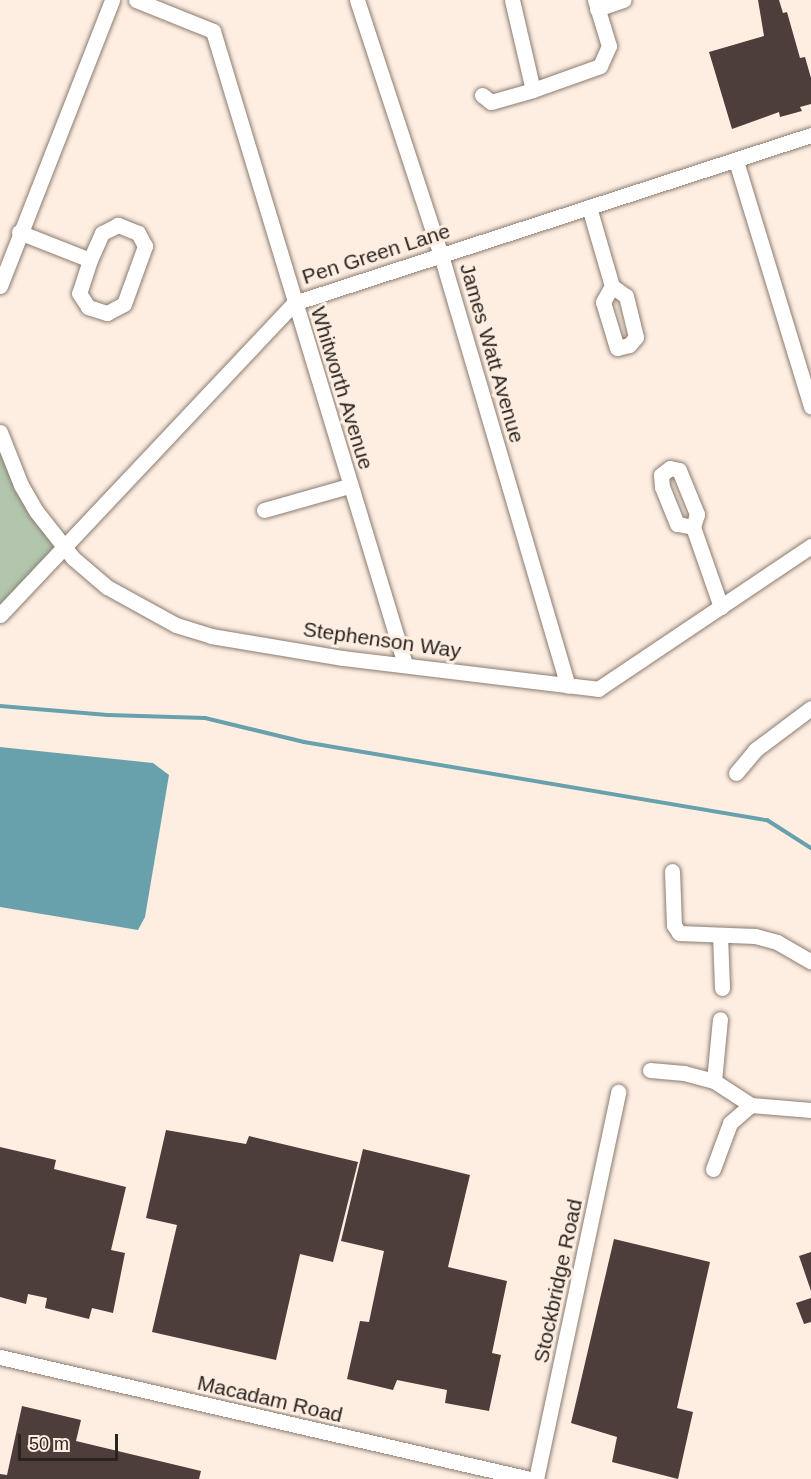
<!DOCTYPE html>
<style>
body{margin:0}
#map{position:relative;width:811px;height:1479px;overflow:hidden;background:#feeee2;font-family:Arial,sans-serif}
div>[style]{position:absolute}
.green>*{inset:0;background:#b2c6ad}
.water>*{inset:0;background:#68a1ab}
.stream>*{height:4px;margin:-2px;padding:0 2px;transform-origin:2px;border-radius:2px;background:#68a1ab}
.building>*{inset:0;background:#4d3d3b}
.roads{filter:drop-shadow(0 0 2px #8a7c71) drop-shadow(0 0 2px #8a7c71)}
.street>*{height:15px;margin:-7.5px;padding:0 7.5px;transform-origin:7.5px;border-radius:7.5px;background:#fff}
span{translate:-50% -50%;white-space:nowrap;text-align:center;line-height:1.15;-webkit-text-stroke:6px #feeee2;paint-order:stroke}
.street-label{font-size:21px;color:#2a241f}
.scale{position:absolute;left:18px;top:1434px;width:100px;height:27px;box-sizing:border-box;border:3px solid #2a241f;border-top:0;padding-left:8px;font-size:18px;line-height:21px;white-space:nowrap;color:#2a241f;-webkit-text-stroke:4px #feeee2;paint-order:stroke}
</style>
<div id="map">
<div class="green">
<div style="clip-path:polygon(0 450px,66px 547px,0 612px)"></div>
</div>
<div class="water">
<div style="clip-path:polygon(0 747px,153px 763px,169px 775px,145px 917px,138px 930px,0 907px)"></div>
</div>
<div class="stream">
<div style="left:0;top:706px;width:108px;rotate:4.8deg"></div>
<div style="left:108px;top:715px;width:97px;rotate:1.8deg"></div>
<div style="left:205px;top:718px;width:102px;rotate:13.6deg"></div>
<div style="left:304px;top:742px;width:470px;rotate:9.6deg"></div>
<div style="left:767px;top:820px;width:52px;rotate:32.5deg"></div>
</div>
<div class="building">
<div style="clip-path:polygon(758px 0,779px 0,783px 13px,787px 12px,800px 58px,805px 57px,811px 78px,811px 104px,800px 107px,802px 111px,780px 117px,779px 112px,732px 129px,709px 52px,764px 36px)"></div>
<div style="clip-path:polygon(166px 1130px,246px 1144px,249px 1136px,358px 1162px,333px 1262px,300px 1254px,276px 1360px,152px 1332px,177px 1225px,146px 1218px)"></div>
<div style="clip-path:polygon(0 1147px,56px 1160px,54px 1169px,126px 1187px,111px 1250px,125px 1253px,113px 1313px,92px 1308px,89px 1319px,45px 1308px,47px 1298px,28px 1294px,26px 1304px,0 1297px)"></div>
<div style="clip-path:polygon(363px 1149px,470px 1175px,448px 1267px,507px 1281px,492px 1353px,501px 1355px,489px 1411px,445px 1403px,447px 1390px,397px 1380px,393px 1390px,347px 1379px,360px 1321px,369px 1322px,384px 1251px,341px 1241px)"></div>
<div style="clip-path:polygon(614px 1239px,710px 1262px,677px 1408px,693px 1412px,678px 1479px,612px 1462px,617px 1437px,571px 1423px)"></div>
<div style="clip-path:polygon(811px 1252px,811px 1291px,799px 1256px)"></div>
<div style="clip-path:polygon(811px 1298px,811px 1322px,804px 1324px,796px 1303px)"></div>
<div style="clip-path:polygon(22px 1406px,81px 1420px,76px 1441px,201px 1471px,199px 1479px,0 1479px,0 1474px,7px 1475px)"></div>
</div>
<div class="roads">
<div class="street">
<div style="left:136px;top:0;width:83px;rotate:21.9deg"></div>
<div style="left:213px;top:31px;width:661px;rotate:73.13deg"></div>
<div style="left:357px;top:0;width:268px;rotate:71.8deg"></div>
<div style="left:441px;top:255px;width:449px;rotate:73.6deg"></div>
<div style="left:512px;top:0;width:92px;rotate:76.9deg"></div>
<div style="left:533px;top:90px;width:71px;rotate:-19.7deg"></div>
<div style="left:600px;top:66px;width:22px;rotate:-66deg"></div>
<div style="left:609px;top:46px;width:48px;rotate:-106.9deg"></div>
<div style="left:597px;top:9px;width:28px;rotate:-19deg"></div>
<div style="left:482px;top:95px;width:11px;rotate:38deg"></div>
<div style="left:491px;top:102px;width:44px;rotate:-15.9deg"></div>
<div style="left:736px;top:161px;width:257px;rotate:73deg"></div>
<div style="left:589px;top:207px;width:82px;rotate:73.8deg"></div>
<div style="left:612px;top:286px;width:17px;rotate:36deg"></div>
<div style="left:626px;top:296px;width:42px;rotate:76.3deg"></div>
<div style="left:636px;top:337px;width:11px;rotate:131deg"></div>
<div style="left:629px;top:345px;width:12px;rotate:166deg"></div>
<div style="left:617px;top:348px;width:48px;rotate:-106.9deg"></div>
<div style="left:603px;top:302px;width:18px;rotate:-61deg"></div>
<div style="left:19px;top:232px;width:76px;rotate:21.5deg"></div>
<div style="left:90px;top:260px;width:35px;rotate:108deg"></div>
<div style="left:79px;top:293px;width:17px;rotate:57deg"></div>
<div style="left:88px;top:307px;width:20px;rotate:18deg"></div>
<div style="left:107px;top:313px;width:19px;rotate:-28deg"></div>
<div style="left:124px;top:304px;width:62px;rotate:-70.1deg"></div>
<div style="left:145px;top:246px;width:15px;rotate:-118deg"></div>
<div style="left:138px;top:233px;width:22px;rotate:-158deg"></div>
<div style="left:118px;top:225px;width:18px;rotate:153deg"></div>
<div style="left:102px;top:233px;width:30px;rotate:114deg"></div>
<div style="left:0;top:286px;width:307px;rotate:-68.6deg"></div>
<div style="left:0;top:432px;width:57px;rotate:68.4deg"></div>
<div style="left:21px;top:485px;width:30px;rotate:60deg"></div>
<div style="left:36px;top:511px;width:60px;rotate:51.8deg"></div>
<div style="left:73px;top:558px;width:45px;rotate:40.5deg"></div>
<div style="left:107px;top:587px;width:79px;rotate:28.8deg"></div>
<div style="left:176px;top:625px;width:37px;rotate:17deg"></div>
<div style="left:211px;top:636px;width:134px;rotate:9.5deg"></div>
<div style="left:343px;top:658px;width:257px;rotate:6.9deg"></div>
<div style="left:598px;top:689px;width:257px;rotate:-33.9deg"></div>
<div style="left:264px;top:510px;width:88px;rotate:-15.8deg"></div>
<div style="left:693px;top:527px;width:16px;rotate:-169deg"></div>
<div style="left:677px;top:524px;width:40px;rotate:-112deg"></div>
<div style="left:662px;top:487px;width:12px;rotate:-95deg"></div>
<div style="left:661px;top:475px;width:11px;rotate:-38deg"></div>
<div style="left:670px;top:468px;width:9px;rotate:13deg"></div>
<div style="left:679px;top:470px;width:48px;rotate:67.8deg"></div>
<div style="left:697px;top:514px;width:14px;rotate:107deg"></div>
<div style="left:693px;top:527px;width:85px;rotate:70.7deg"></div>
<div style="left:0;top:615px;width:429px;rotate:-46.7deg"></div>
<div style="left:294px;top:303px;width:544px;rotate:-18deg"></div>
<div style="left:736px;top:773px;width:30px;rotate:-50deg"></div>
<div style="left:755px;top:750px;width:70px;rotate:-36.9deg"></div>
<div style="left:672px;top:871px;width:54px;rotate:87.9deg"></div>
<div style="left:674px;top:925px;width:9px;rotate:58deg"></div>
<div style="left:679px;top:933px;width:76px;rotate:2.3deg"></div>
<div style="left:755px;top:936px;width:23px;rotate:15deg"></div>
<div style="left:777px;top:942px;width:39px;rotate:30deg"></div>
<div style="left:720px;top:935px;width:53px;rotate:87.8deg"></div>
<div style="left:650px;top:1070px;width:34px;rotate:5deg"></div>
<div style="left:684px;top:1073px;width:31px;rotate:15deg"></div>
<div style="left:714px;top:1081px;width:44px;rotate:33deg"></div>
<div style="left:751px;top:1105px;width:60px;rotate:4.8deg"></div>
<div style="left:714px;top:1081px;width:62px;rotate:-84.5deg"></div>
<div style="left:713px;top:1169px;width:49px;rotate:-69.7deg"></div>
<div style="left:730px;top:1123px;width:28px;rotate:-41deg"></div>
<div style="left:0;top:1357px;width:544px;rotate:12.96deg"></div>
<div style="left:536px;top:1479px;width:396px;rotate:-78deg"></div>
</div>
</div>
<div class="street-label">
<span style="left:376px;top:254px;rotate:-18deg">Pen Green Lane</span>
<span style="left:492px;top:353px;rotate:74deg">James Watt Avenue</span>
<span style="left:342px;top:388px;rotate:73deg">Whitworth Avenue</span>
<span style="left:382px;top:640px;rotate:8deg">Stephenson Way</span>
<span style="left:558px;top:1281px;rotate:-78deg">Stockbridge Road</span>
<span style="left:270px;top:1399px;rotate:13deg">Macadam Road</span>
</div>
<div class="scale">50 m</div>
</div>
